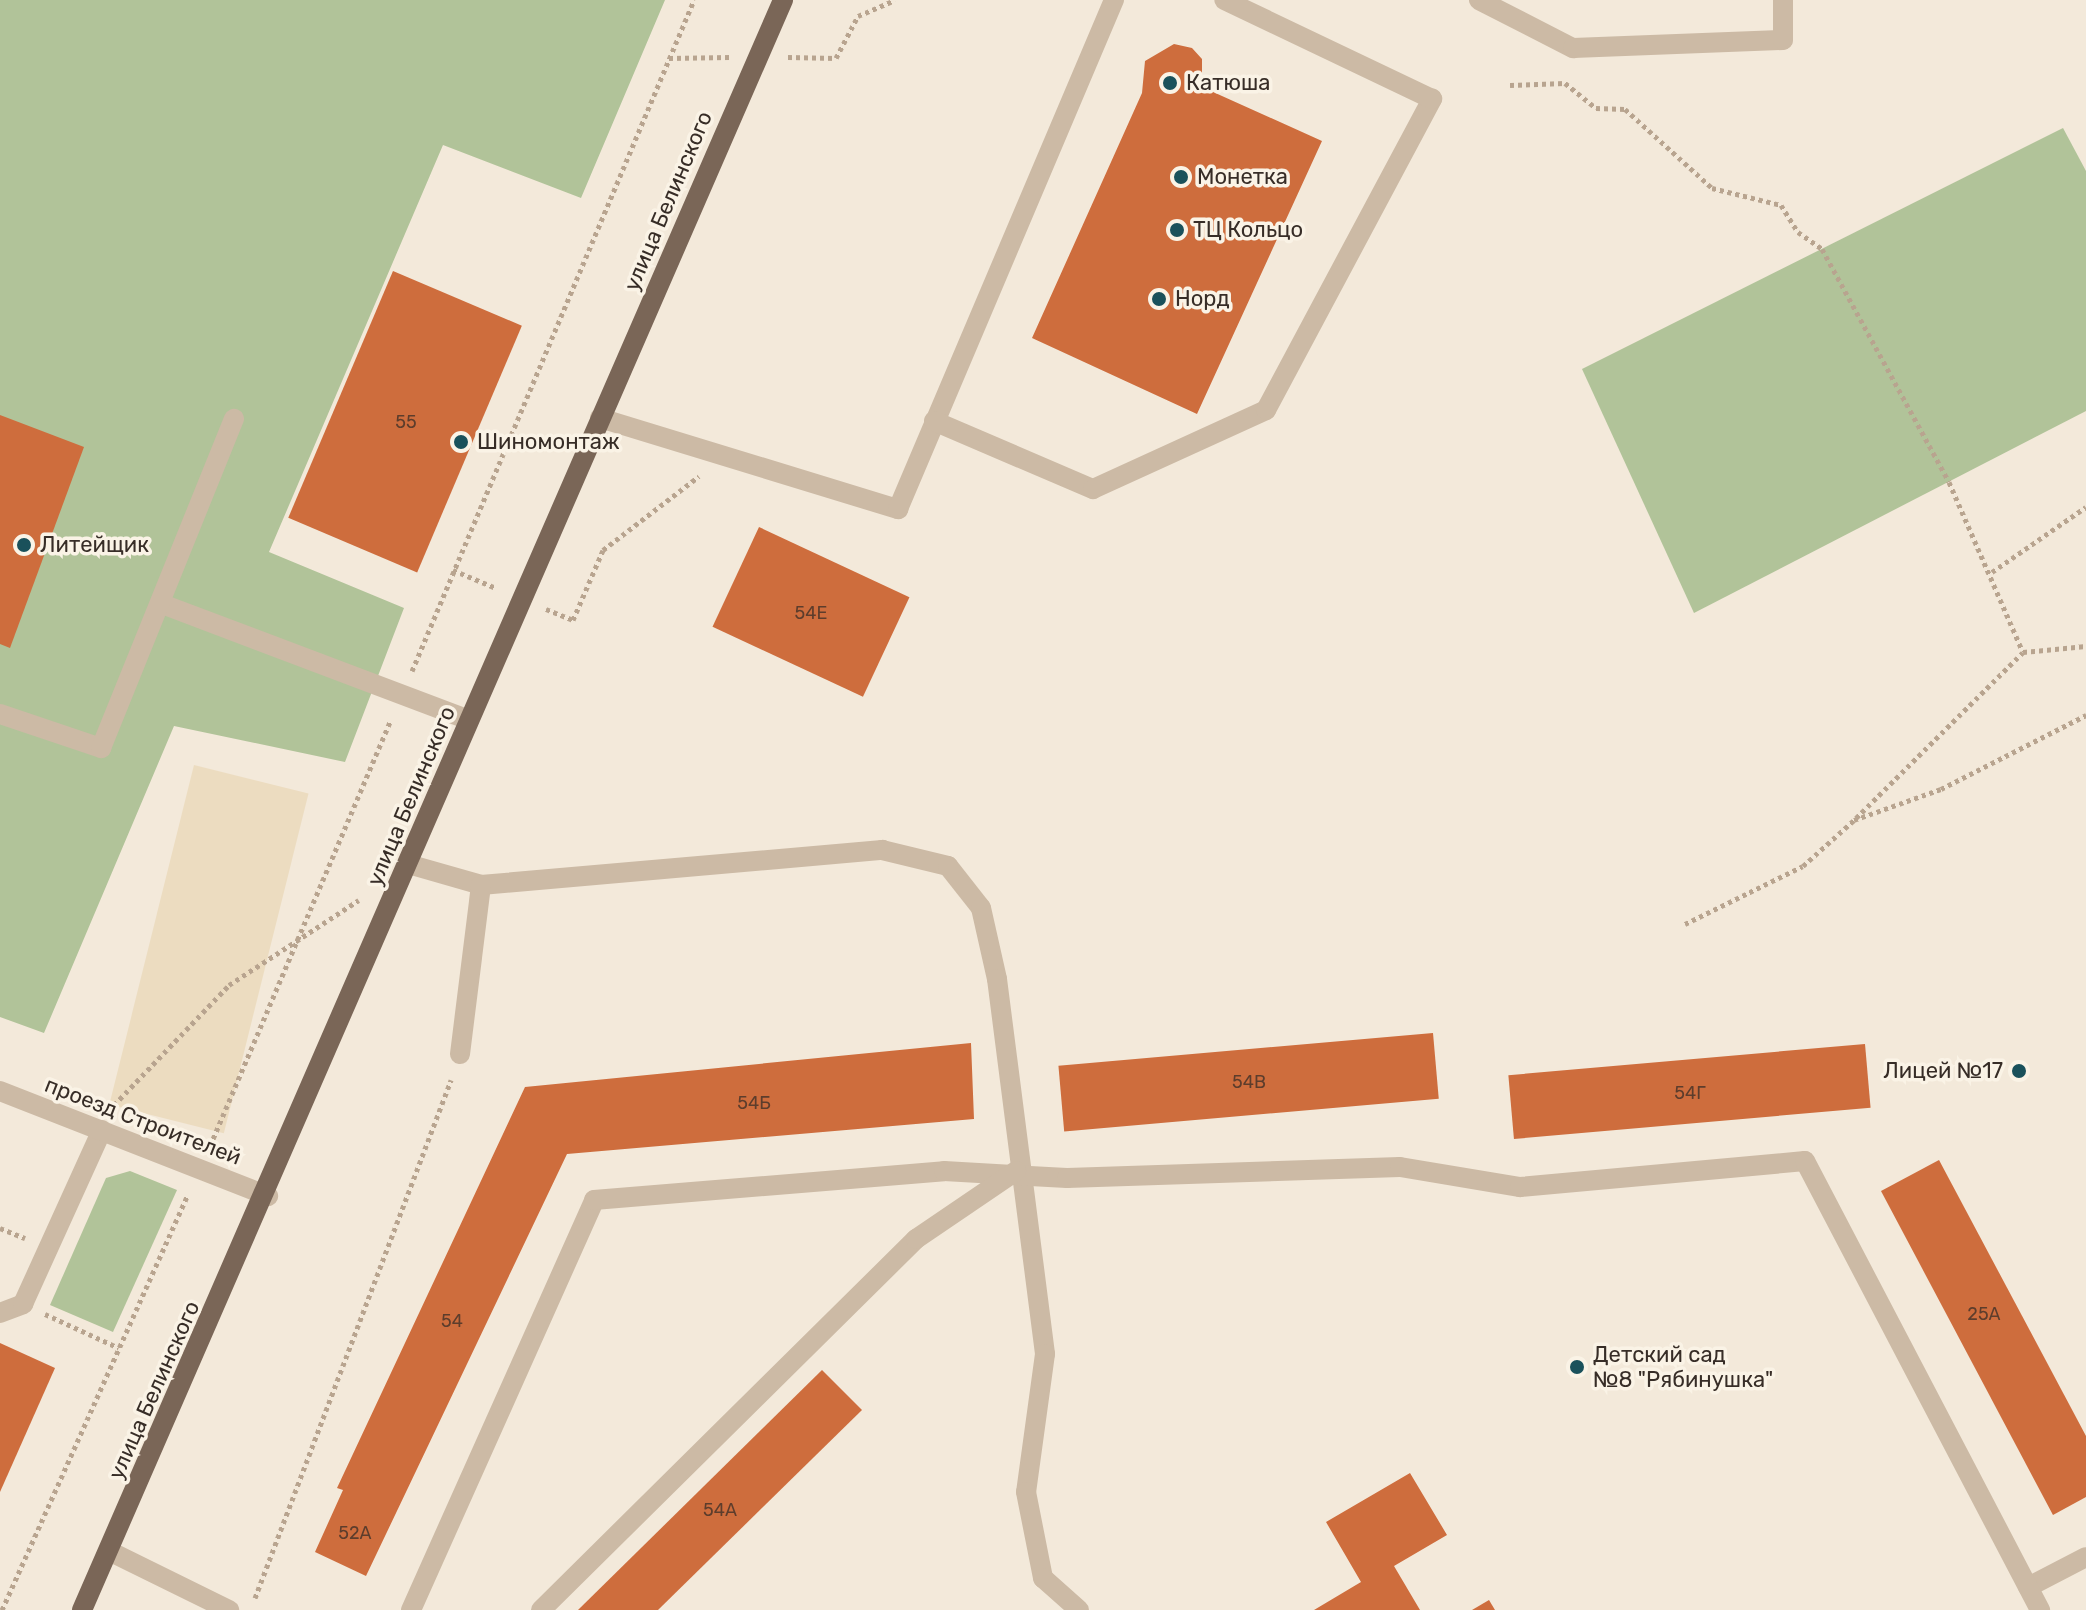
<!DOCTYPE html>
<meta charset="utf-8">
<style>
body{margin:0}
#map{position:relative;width:2086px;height:1610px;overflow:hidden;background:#f3e9da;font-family:Rubik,sans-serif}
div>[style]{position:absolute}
.green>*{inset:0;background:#b1c399}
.plaza>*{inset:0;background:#ecdcc0;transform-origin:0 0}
.building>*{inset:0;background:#ce6d3d;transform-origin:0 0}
.path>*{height:5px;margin-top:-2.5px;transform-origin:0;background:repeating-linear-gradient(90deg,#b8a48f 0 4px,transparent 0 8px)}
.lane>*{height:20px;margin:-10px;padding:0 10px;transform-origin:10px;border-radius:10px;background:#ccbaa5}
.street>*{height:20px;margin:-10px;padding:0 10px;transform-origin:10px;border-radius:10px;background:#ccbaa5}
.primary>*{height:20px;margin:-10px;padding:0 10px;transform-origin:10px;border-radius:10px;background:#7a6657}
.dots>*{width:22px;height:22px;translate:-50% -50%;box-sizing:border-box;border:4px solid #faf3e6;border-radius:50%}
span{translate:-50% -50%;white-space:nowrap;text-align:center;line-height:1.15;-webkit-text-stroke:7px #faf3e6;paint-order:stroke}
.number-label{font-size:18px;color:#5d3d2c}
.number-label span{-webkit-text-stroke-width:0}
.poi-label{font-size:22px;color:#372d27}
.left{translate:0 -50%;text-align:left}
.right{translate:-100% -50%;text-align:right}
.street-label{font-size:22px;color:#372d27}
</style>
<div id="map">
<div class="green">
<div style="clip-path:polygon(0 0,665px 0,581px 198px,443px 145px,269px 552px,404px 608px,345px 762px,174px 726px,44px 1033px,0 1017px)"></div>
<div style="clip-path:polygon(2063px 128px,2086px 171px,2086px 411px,1694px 613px,1582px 369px)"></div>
<div style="clip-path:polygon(130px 1171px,177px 1190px,113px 1332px,50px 1305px,106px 1178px)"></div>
</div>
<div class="plaza">
<div style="left:194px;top:765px;width:118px;height:350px;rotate:14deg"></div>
</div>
<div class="building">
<div style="clip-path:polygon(1174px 44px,1192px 48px,1202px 59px,1202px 87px,1322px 141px,1197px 414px,1032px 338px,1142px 93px,1145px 61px)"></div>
<div style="left:393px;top:271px;width:140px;height:268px;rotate:23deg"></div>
<div style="clip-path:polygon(0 415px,84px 447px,10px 648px,0 644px)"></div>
<div style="left:759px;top:527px;width:166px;height:110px;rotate:25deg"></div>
<div style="left:1433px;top:1033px;width:66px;height:376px;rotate:85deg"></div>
<div style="clip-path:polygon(971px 1043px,974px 1119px,567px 1154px,366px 1576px,315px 1552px,343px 1490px,337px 1488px,525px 1087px)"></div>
<div style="left:1865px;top:1044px;width:64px;height:358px;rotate:85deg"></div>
<div style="clip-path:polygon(1939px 1160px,2086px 1436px,2086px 1497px,2053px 1515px,1881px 1191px)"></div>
<div style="clip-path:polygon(0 1343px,55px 1368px,0 1492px)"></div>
<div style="clip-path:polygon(822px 1370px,862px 1410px,658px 1610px,578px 1610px)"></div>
<div style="clip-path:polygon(1410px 1473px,1447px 1535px,1394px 1566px,1420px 1610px,1314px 1610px,1361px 1582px,1326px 1522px)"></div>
<div style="clip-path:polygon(1489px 1600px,1495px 1610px,1472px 1610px)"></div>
</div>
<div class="path">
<div style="left:788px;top:57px;width:48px;rotate:1.2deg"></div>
<div style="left:836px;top:58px;width:47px;rotate:-62.4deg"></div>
<div style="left:858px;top:16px;width:40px;rotate:-23.4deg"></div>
<div style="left:669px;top:58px;width:61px;rotate:-0.9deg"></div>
<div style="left:1510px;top:85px;width:55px;rotate:-2.1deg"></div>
<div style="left:1565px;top:83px;width:40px;rotate:39deg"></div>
<div style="left:1596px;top:108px;width:29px;rotate:2deg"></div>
<div style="left:1625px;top:109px;width:118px;rotate:42.2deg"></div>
<div style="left:1712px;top:188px;width:71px;rotate:13.8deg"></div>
<div style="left:1781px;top:205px;width:32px;rotate:58deg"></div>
<div style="left:1798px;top:232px;width:29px;rotate:35deg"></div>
<div style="left:1822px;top:249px;width:265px;rotate:61.4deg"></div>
<div style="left:1949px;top:482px;width:185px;rotate:66.5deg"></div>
<div style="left:453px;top:570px;width:47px;rotate:22.7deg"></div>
<div style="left:1992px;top:572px;width:114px;rotate:-34.7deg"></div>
<div style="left:546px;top:609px;width:29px;rotate:22deg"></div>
<div style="left:573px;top:620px;width:76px;rotate:-66.8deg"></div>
<div style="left:603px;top:550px;width:121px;rotate:-37.6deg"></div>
<div style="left:412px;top:671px;width:728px;rotate:-67.2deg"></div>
<div style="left:1856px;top:818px;width:235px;rotate:-44.8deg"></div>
<div style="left:2023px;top:652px;width:63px;rotate:-5.4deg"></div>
<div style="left:1685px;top:924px;width:131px;rotate:-26.2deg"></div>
<div style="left:1803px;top:866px;width:69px;rotate:-42deg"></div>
<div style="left:1854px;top:820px;width:92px;rotate:-19.6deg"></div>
<div style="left:1941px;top:789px;width:163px;rotate:-27deg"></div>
<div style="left:114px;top:1105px;width:166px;rotate:-46.2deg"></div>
<div style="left:229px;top:985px;width:155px;rotate:-33.2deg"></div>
<div style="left:210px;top:1146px;width:463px;rotate:-67deg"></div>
<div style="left:0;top:1228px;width:27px;rotate:22deg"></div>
<div style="left:45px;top:1314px;width:81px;rotate:24.7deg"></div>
<div style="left:255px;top:1598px;width:554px;rotate:-69.27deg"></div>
<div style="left:2px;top:1610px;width:455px;rotate:-65.9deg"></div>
</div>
<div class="lane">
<div style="left:1479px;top:0;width:106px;rotate:27.1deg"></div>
<div style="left:1573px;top:48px;width:210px;rotate:-2.2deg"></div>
<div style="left:1783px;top:40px;width:40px;rotate:-90deg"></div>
<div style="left:600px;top:418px;width:312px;rotate:17deg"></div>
<div style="left:898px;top:509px;width:553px;rotate:-67.01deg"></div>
<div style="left:934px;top:421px;width:173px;rotate:23.2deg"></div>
<div style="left:1093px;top:489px;width:190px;rotate:-24.5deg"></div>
<div style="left:1266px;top:410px;width:353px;rotate:-61.9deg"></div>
<div style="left:1432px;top:99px;width:230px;rotate:-154.5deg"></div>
<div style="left:162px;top:604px;width:328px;rotate:20.7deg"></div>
<div style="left:0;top:714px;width:107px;rotate:18.6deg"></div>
<div style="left:101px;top:748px;width:355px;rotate:-68deg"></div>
<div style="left:408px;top:864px;width:76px;rotate:16deg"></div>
<div style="left:481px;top:885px;width:403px;rotate:-5deg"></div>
<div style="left:882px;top:850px;width:68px;rotate:13.6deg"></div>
<div style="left:948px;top:866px;width:53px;rotate:51.8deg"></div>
<div style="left:981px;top:908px;width:73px;rotate:77.3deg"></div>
<div style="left:997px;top:979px;width:378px;rotate:82.7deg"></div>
<div style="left:1045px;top:1354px;width:139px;rotate:97.8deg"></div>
<div style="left:1026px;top:1492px;width:88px;rotate:78.8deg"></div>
<div style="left:1043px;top:1578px;width:48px;rotate:41.6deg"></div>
<div style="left:460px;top:1054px;width:170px;rotate:-82.9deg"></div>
<div style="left:0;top:1313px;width:25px;rotate:-21deg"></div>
<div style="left:23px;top:1304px;width:191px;rotate:-65.6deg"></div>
<div style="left:109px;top:1551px;width:134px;rotate:26.2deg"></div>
<div style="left:2028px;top:1587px;width:65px;rotate:-27.3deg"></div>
<div style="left:411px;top:1610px;width:449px;rotate:-65.9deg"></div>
<div style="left:594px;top:1200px;width:351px;rotate:-4.7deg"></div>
<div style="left:944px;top:1171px;width:123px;rotate:3.3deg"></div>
<div style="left:1067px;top:1178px;width:333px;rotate:-1.9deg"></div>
<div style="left:1400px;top:1167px;width:122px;rotate:9.5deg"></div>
<div style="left:1520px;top:1187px;width:286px;rotate:-5.2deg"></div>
<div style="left:1805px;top:1161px;width:507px;rotate:62.37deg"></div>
<div style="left:541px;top:1610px;width:528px;rotate:-44.69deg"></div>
<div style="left:916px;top:1239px;width:121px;rotate:-34.2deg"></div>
</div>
<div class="street">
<div style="left:0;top:1091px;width:288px;rotate:21.4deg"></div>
</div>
<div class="primary">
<div style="left:82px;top:1610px;width:1756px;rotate:-66.47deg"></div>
</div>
<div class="dots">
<div style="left:1170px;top:83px;background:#1a515b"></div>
<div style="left:1181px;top:177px;background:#1a515b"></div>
<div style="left:1177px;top:230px;background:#1a515b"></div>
<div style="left:1159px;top:299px;background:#1a515b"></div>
<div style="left:461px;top:442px;background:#1a515b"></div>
<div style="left:24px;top:545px;background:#1a515b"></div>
<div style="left:2019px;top:1071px;background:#1a515b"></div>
<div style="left:1577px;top:1367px;background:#1a515b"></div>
</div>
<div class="number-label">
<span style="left:406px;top:422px">55</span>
<span style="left:811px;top:613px">54Е</span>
<span style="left:1249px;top:1082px">54В</span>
<span style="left:1690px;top:1093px">54Г</span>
<span style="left:754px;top:1103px">54Б</span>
<span style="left:1984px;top:1314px">25А</span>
<span style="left:452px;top:1321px">54</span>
<span style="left:720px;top:1510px">54А</span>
<span style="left:355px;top:1533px">52А</span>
</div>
<div class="poi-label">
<span class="left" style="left:1186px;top:83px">Катюша</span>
<span class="left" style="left:1197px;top:177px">Монетка</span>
<span class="left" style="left:1193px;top:230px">ТЦ Кольцо</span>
<span class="left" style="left:1175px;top:299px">Норд</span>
<span class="left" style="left:477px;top:442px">Шиномонтаж</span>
<span class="left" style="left:40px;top:545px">Литейщик</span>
<span class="right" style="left:2003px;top:1071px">Лицей №17</span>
<span class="left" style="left:1593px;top:1367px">Детский сад<br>№8 "Рябинушка"</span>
</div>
<div class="street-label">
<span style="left:668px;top:201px;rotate:-67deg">улица Белинского</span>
<span style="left:411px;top:796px;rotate:-67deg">улица Белинского</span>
<span style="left:143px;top:1121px;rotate:21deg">проезд Строителей</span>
<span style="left:154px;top:1390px;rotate:-66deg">улица Белинского</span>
</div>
</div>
